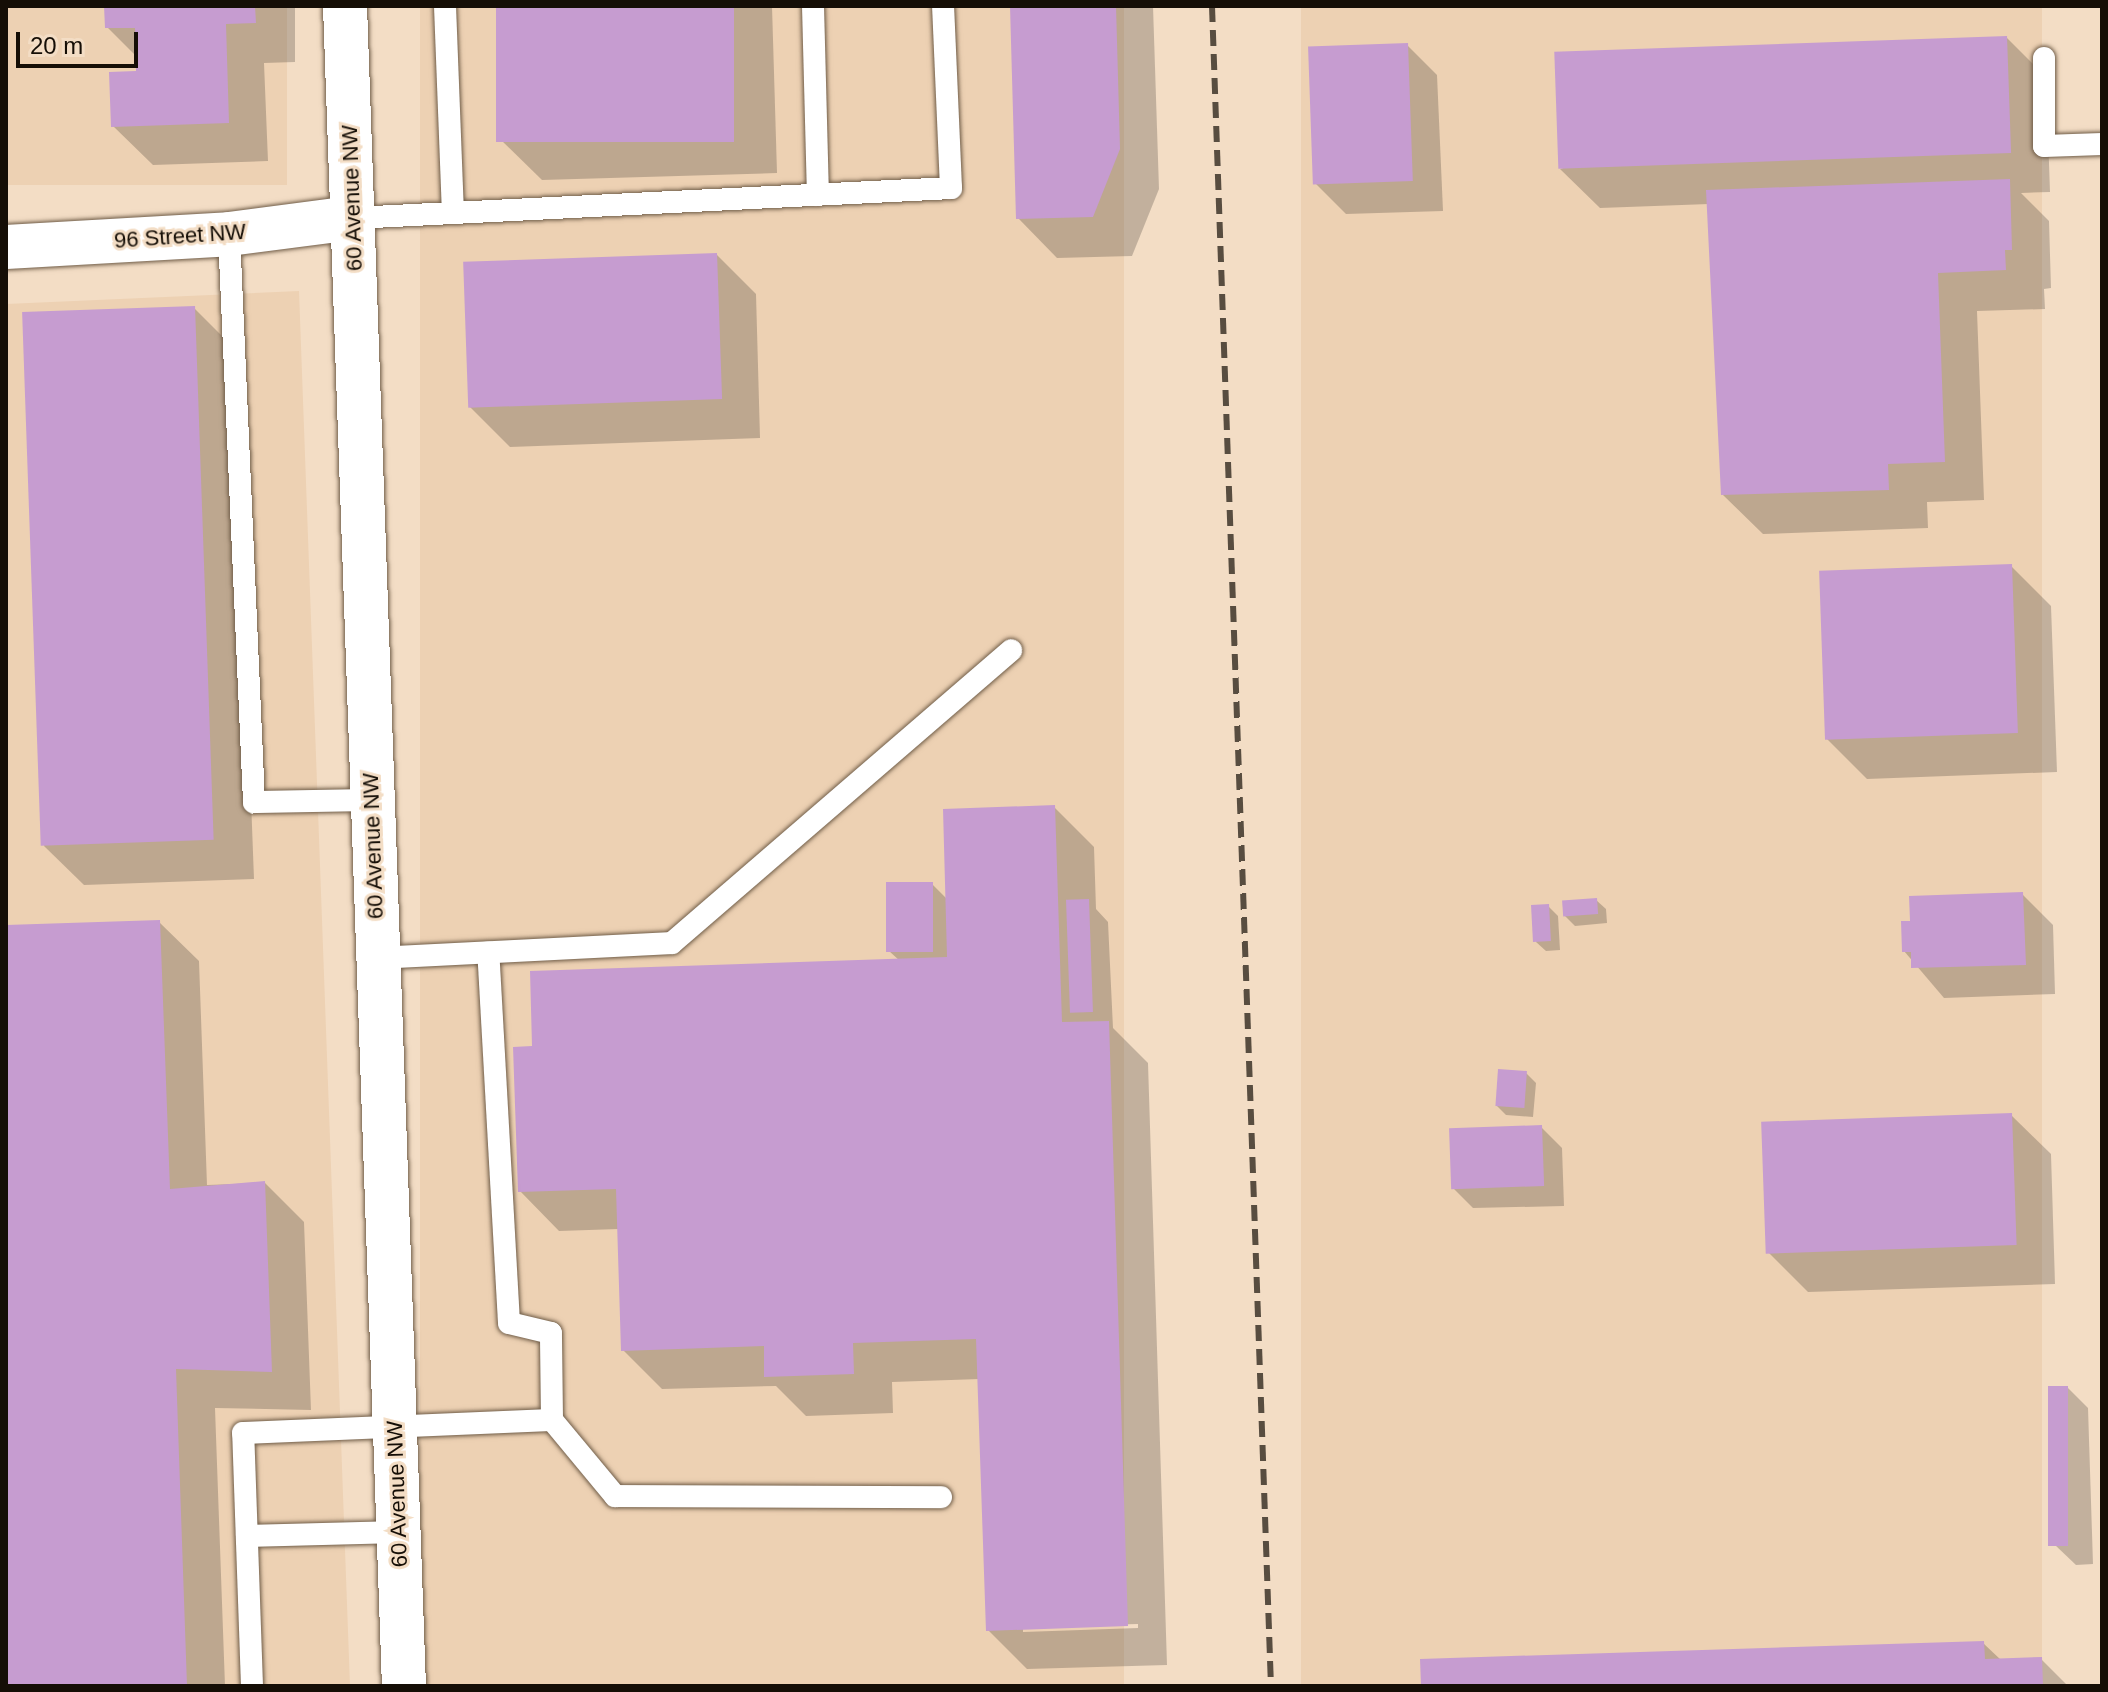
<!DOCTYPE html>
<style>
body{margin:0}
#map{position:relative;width:2108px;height:1692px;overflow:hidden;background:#f3ddc5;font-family:Helvetica,sans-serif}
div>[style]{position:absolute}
.built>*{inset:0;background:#edd1b3;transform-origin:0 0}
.shadow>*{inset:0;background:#0003}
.building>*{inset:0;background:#c69cd0;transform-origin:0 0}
.roads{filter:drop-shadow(0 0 2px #705d48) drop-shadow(0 0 2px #705d48)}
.service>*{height:22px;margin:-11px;padding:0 11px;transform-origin:11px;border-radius:11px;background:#fff}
.minor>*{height:44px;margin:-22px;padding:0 22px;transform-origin:22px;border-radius:22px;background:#fff}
.rail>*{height:6px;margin-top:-3px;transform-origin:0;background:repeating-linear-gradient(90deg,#584d40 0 16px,transparent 0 24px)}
span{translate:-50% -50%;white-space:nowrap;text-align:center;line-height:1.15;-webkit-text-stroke:6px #f3ddc5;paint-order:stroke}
.street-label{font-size:22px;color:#150e06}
.frame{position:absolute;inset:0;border:8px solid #150e06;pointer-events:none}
.scale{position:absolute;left:16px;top:32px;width:122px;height:36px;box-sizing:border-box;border:4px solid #150e06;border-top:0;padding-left:10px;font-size:24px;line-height:28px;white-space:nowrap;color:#150e06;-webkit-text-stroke:6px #f3ddc5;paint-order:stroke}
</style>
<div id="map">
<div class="built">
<div style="left:6px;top:6px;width:281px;height:179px"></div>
<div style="left:420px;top:6px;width:704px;height:1681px"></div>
<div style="left:1301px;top:6px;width:741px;height:1681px"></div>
<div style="clip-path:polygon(299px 291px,350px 1686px,6px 1686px,6px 304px)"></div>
</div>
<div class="shadow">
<div style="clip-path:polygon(106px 6px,295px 6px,295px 62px,264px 63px,268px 161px,153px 165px,113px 126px,138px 73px,138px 58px,107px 27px)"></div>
<div style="clip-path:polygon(498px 6px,772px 6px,777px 173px,542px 180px,502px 141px)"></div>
<div style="clip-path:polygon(1012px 6px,1153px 6px,1159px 189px,1132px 256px,1057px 258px,1018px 218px)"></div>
<div style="clip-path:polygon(2007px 38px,2046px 77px,2050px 192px,2021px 193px,2049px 221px,2051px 288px,2044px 289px,2045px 309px,1977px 311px,1984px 500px,1927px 502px,1928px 528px,1763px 534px,1723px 495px,1709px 204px,1600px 208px,1560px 169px)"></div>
<div style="clip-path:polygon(1407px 45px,1437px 75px,1443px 211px,1346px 214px,1316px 184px)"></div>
<div style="clip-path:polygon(717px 255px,756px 294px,760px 438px,510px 447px,470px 407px)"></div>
<div style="clip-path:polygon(194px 308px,234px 348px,254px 879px,84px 885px,44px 846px)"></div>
<div style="clip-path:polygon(2011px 566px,2051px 606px,2057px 772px,1867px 779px,1827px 739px)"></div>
<div style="clip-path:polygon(evenodd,1054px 807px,1094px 847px,1096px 909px,1108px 922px,1113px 1028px,1148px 1063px,1167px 1665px,1027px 1669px,988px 1630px,980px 1379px,892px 1382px,893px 1413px,806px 1416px,776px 1386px,662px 1389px,623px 1350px,619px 1229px,559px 1231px,520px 1191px,534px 1048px,900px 961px,889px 951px,932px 884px,947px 899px,1054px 807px,1138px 1624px,1138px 1628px,1023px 1632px,1023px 1627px,1138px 1624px)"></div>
<div style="clip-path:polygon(2022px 894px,2053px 925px,2055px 994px,1944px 998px,1904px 951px)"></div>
<div style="clip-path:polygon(1596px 900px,1606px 909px,1607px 923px,1575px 926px,1565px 916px)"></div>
<div style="clip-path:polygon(1548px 906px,1558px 916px,1560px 950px,1546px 951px,1536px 942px)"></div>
<div style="clip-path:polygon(159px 922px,199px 961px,207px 1185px,265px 1183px,304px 1222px,311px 1410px,215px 1408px,225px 1686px,6px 1686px,6px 927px)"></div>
<div style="clip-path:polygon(1526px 1073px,1536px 1083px,1533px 1117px,1506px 1115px,1496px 1105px)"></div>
<div style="clip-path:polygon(2011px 1115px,2051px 1154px,2055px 1284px,1808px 1292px,1768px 1252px)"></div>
<div style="clip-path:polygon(1541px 1127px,1562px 1148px,1564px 1206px,1473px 1208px,1453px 1188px)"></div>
<div style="clip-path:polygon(2068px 1388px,2088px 1408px,2093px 1564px,2076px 1565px,2055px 1545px)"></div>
<div style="clip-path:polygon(1983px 1643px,2001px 1660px,2041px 1659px,2068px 1686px,1423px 1686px)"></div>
</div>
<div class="building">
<div style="clip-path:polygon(104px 6px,255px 6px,256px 23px,226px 24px,229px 123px,111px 127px,109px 72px,136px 71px,135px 28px,105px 28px)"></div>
<div style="left:496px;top:6px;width:238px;height:136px"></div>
<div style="clip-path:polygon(1010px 6px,1116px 6px,1120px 149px,1093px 217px,1016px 219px)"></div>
<div style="left:2007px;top:36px;width:117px;height:453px;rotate:88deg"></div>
<div style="left:1408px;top:43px;width:138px;height:100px;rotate:88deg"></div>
<div style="clip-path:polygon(2010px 179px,2012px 250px,2005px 250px,2006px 270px,1938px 273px,1945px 462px,1888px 464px,1889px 490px,1721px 495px,1706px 190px)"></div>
<div style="left:717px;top:253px;width:146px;height:254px;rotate:88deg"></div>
<div style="left:195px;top:306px;width:534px;height:173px;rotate:88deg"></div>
<div style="left:2012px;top:564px;width:169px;height:193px;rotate:88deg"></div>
<div style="clip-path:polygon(1055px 805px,1062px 1022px,1109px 1021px,1128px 1626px,986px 1631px,976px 1339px,853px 1343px,854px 1374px,764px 1377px,764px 1346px,621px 1351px,616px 1189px,518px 1192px,513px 1047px,532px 1046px,530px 971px,947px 957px,943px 809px)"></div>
<div style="left:886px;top:882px;width:47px;height:70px"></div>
<div style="clip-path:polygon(2023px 892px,2026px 965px,1911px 968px,1911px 952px,1902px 952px,1901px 921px,1910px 921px,1909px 896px)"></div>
<div style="left:1597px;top:898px;width:16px;height:35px;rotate:86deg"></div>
<div style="left:1089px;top:899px;width:113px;height:23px;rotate:88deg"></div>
<div style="left:1549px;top:904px;width:37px;height:18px;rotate:87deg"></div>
<div style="clip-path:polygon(160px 920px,170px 1189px,265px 1181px,272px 1372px,176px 1369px,187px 1686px,6px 1686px,6px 925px)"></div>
<div style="left:1498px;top:1069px;width:29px;height:37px;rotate:4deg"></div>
<div style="left:2012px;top:1113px;width:132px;height:251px;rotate:88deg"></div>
<div style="left:1542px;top:1125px;width:61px;height:93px;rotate:88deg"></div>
<div style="left:2048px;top:1386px;width:20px;height:160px"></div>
<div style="clip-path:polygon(1984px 1641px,1985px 1659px,2042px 1657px,2043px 1686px,1421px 1686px,1420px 1659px)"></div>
</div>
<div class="roads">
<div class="service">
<div style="left:445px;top:6px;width:207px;rotate:87.8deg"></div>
<div style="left:813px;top:6px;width:189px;rotate:88.5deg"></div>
<div style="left:2044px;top:58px;width:88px;rotate:90deg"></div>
<div style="left:2044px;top:146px;width:58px;rotate:-2deg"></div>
<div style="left:353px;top:218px;width:599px;rotate:-2.87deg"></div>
<div style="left:951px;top:188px;width:182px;rotate:-92.5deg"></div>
<div style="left:229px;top:234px;width:569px;rotate:87.48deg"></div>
<div style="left:254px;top:802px;width:118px;rotate:-1deg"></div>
<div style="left:377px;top:958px;width:295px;rotate:-2.9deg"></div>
<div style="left:672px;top:943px;width:448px;rotate:-40.8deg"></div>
<div style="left:552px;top:1420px;width:99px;rotate:50.3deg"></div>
<div style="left:615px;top:1496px;width:326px;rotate:0.2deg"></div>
<div style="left:247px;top:1536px;width:151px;rotate:-1.5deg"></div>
<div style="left:252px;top:1686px;width:253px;rotate:-92deg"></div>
<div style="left:243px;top:1433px;width:309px;rotate:-2.4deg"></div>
<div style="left:552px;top:1420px;width:87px;rotate:-90.7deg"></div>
<div style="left:551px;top:1333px;width:43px;rotate:-166.6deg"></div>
<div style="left:509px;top:1323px;width:371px;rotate:-93.2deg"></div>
</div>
<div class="minor">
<div style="left:345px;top:6px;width:1681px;rotate:87.99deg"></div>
<div style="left:6px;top:247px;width:223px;rotate:-3.3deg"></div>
<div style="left:229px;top:234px;width:125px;rotate:-7.4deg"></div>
</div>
</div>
<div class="rail">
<div style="left:1212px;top:6px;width:1681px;rotate:87.99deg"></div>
</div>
<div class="street-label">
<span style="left:352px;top:198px;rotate:-92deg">60 Avenue NW</span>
<span style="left:180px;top:236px;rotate:-4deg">96 Street NW</span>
<span style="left:373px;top:846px;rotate:-92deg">60 Avenue NW</span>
<span style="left:397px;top:1494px;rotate:-92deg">60 Avenue NW</span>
</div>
<div class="frame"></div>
<div class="scale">20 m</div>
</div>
